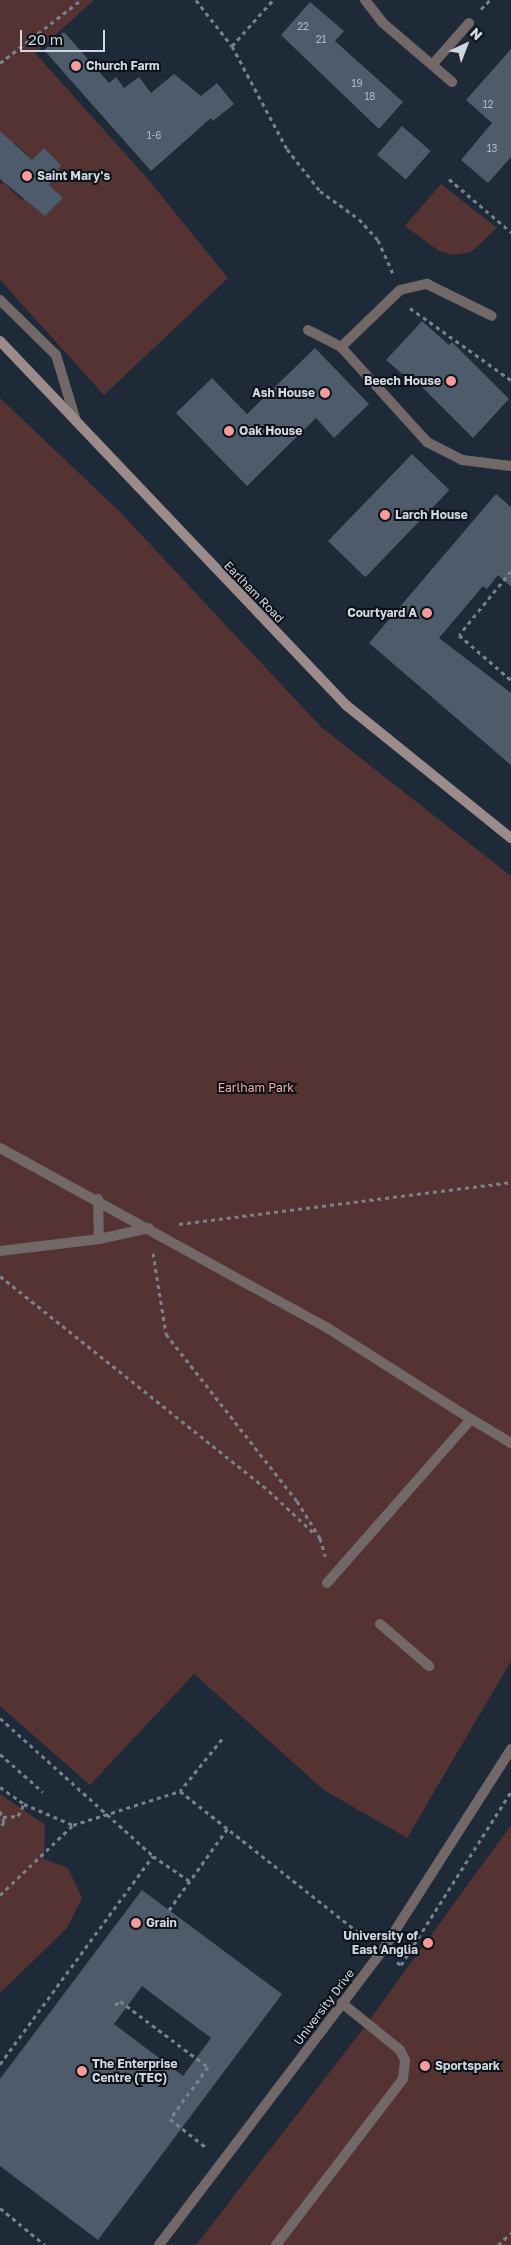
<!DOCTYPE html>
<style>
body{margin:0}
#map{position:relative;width:511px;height:2245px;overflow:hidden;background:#1f2a38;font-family:"Golos Text",sans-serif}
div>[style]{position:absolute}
.green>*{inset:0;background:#533}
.building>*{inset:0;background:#4e5b6a;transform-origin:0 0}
.path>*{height:3px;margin-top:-1.5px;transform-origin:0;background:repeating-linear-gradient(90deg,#79828d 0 4px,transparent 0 8px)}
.lane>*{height:10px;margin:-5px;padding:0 5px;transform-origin:5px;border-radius:5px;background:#726868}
.street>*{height:10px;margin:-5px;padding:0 5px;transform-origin:5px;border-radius:5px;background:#726868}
.secondary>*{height:10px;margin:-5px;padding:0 5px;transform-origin:5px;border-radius:5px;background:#9c8b8b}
.dots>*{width:14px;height:14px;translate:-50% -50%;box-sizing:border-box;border:2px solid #0d1218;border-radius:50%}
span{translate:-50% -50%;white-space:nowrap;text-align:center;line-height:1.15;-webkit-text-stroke:4px #0d1218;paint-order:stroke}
.number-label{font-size:10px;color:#b0b8c2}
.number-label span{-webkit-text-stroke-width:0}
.poi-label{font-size:12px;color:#d0d7e0;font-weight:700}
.left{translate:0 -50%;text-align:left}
.right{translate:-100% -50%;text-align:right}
.street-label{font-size:12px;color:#d0d7e0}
.park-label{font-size:12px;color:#f4a9a9}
.north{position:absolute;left:441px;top:20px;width:50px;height:50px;-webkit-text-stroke:4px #0d1218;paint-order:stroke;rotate:43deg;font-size:14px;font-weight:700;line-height:20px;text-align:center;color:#d0d7e0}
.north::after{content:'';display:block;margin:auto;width:18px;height:22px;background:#d0d7e0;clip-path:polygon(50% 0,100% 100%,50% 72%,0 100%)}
.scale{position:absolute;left:20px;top:30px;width:85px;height:22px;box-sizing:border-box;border:2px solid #d0d7e0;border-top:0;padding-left:6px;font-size:15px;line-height:18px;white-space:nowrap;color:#d0d7e0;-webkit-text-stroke:4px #0d1218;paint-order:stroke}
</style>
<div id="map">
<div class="green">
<div style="clip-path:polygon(0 0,94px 0,35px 53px,147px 178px,228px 278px,104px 395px,0 280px,0 185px,3px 182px,22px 200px,26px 197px,45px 216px,62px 199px,49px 185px,61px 165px,44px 148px,32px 160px,16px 144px,0 138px)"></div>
<div style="clip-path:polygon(441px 184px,497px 228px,471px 252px,453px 255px,439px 251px,405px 226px)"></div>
<div style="clip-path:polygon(0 398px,120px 512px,321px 727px,511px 876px,511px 1661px,407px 1838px,324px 1790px,194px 1674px,90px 1785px,0 1706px)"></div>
<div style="clip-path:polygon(0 1794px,45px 1825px,44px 1859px,68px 1868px,82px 1898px,67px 1928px,0 1993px)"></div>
<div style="clip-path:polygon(511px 1825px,511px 2245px,196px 2245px,360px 2033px)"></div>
</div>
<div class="building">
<div style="clip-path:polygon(310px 2px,344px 31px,335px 41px,403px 102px,379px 129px,281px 35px)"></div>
<div style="clip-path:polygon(64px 32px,109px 83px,116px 77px,124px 88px,139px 77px,151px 93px,174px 74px,201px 96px,217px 83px,234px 104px,213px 121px,211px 118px,151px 171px,44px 50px)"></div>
<div style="clip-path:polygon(511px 49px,511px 157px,488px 183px,461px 160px,492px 123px,466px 100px)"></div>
<div style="left:402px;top:126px;width:38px;height:38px;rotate:41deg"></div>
<div style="clip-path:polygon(0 131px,32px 160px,44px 148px,61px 165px,49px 185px,63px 198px,45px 216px,0 179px)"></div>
<div style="clip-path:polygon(422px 321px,449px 345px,452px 342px,509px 399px,473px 438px,410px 375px,407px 378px,386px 360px)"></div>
<div style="clip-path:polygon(315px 348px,369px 404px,334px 438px,316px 418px,247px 486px,176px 413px,212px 378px,247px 414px)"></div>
<div style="left:412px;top:454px;width:52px;height:121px;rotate:44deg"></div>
<div style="clip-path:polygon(496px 494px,511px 507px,511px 587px,498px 575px,487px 589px,483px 586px,439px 638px,511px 693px,511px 765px,369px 643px)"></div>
<div style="clip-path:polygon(evenodd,142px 1890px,282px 1994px,98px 2240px,0 2166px,0 2079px,142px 1890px,142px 1986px,211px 2038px,183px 2076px,114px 2024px,142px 1986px)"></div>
</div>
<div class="path">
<div style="left:196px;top:0;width:58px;rotate:52deg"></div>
<div style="left:232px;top:46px;width:117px;rotate:61.9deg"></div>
<div style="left:287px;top:149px;width:53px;rotate:51.8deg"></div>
<div style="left:320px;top:191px;width:48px;rotate:35.7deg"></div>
<div style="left:359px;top:219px;width:28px;rotate:48deg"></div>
<div style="left:378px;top:240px;width:36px;rotate:66deg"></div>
<div style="left:481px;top:9px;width:13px;rotate:-45deg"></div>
<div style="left:232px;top:46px;width:62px;rotate:-48.3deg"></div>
<div style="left:0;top:63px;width:103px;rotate:-37.9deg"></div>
<div style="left:449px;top:179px;width:82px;rotate:40.5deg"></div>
<div style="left:410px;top:308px;width:124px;rotate:35.5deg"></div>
<div style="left:511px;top:571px;width:82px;rotate:129.1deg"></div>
<div style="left:459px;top:635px;width:69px;rotate:40.9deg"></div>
<div style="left:179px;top:1224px;width:335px;rotate:-7.2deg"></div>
<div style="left:153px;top:1253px;width:82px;rotate:80.9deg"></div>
<div style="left:166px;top:1334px;width:212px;rotate:51.9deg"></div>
<div style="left:297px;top:1501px;width:44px;rotate:58.1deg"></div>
<div style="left:320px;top:1538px;width:19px;rotate:74deg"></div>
<div style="left:0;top:1276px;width:344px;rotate:38.6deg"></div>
<div style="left:269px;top:1491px;width:64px;rotate:43.1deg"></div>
<div style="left:0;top:1718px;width:206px;rotate:42deg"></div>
<div style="left:153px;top:1856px;width:46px;rotate:34.4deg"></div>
<div style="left:222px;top:1739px;width:67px;rotate:128.9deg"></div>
<div style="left:180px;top:1791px;width:240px;rotate:38.4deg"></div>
<div style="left:0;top:1754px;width:57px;rotate:41.5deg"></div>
<div style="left:0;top:1787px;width:29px;rotate:35deg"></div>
<div style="left:24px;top:1804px;width:53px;rotate:23.2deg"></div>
<div style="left:0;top:1811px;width:12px;rotate:70deg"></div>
<div style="left:4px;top:1822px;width:7px;rotate:124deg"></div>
<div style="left:3px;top:1817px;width:15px;rotate:-4deg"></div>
<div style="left:18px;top:1816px;width:13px;rotate:-63deg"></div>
<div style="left:0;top:1895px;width:101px;rotate:-43.8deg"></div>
<div style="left:73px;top:1825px;width:112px;rotate:-17.6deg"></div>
<div style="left:169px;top:1910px;width:101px;rotate:-54.3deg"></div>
<div style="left:397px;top:1962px;width:5px;rotate:37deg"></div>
<div style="left:401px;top:1965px;width:205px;rotate:-57.6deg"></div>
<div style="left:115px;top:2005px;width:6px;rotate:-39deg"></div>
<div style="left:120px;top:2001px;width:110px;rotate:36.9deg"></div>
<div style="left:208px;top:2067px;width:64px;rotate:126.2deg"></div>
<div style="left:170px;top:2119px;width:47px;rotate:38.1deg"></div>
<div style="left:0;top:2064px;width:258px;rotate:-53.7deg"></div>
<div style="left:0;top:2208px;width:58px;rotate:39.4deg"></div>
<div style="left:498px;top:2245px;width:18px;rotate:-43deg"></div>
</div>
<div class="lane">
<div style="left:0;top:300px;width:78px;rotate:44.5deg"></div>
<div style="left:56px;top:355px;width:69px;rotate:73.1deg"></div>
<div style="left:341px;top:347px;width:82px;rotate:-44deg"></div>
<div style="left:400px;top:290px;width:28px;rotate:-13deg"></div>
<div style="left:427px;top:284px;width:72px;rotate:26.2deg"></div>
<div style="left:0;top:1148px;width:372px;rotate:28.8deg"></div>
<div style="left:326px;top:1327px;width:172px;rotate:32.4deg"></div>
<div style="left:98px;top:1199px;width:40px;rotate:88.6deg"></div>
<div style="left:99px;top:1239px;width:51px;rotate:-12.4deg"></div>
<div style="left:0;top:1251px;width:100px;rotate:-6.9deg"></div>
<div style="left:327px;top:1583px;width:218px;rotate:-48.7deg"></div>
<div style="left:471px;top:1419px;width:47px;rotate:31deg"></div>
<div style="left:380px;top:1624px;width:65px;rotate:40.6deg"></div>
<div style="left:159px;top:2245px;width:369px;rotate:-52.8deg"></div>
<div style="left:382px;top:1951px;width:240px;rotate:-57.4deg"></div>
<div style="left:276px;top:2245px;width:209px;rotate:-52.6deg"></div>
<div style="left:403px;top:2079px;width:19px;rotate:-84deg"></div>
<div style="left:405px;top:2060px;width:11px;rotate:-117deg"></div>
<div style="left:400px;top:2050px;width:75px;rotate:-141deg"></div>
</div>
<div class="street">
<div style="left:365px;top:0;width:29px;rotate:52deg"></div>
<div style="left:383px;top:23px;width:91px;rotate:40.5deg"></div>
<div style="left:432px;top:65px;width:56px;rotate:-48.6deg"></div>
<div style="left:308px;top:330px;width:37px;rotate:27deg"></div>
<div style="left:341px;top:347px;width:128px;rotate:47.8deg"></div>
<div style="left:427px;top:442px;width:39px;rotate:27deg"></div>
<div style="left:462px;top:460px;width:49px;rotate:7deg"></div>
</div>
<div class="secondary">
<div style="left:0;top:341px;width:502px;rotate:46.45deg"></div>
<div style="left:346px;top:705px;width:212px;rotate:38.9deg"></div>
</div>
<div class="dots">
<div style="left:76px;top:66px;background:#f59b9c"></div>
<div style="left:27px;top:176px;background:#f59b9c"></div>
<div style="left:451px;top:381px;background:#f59b9c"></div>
<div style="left:325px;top:393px;background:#f59b9c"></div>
<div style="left:229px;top:431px;background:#f59b9c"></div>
<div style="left:385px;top:515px;background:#f59b9c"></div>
<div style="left:427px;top:613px;background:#f59b9c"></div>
<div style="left:136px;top:1923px;background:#f59b9c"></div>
<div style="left:428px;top:1943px;background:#f59b9c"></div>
<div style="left:425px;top:2066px;background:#f59b9c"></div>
<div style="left:82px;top:2071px;background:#f59b9c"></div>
</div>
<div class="number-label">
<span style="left:303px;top:27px">22</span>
<span style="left:321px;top:40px">21</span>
<span style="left:357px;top:84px">19</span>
<span style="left:370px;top:97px">18</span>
<span style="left:488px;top:105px">12</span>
<span style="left:154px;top:136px">1-6</span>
<span style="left:492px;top:149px">13</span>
</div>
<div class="poi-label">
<span class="left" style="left:86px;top:66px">Church Farm</span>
<span class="left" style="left:37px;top:176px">Saint Mary's</span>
<span class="right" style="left:441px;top:381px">Beech House</span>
<span class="right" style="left:315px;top:393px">Ash House</span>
<span class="left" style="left:239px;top:431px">Oak House</span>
<span class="left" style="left:395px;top:515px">Larch House</span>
<span class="right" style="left:417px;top:613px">Courtyard A</span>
<span class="left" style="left:146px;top:1923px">Grain</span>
<span class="right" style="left:418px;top:1943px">University of<br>East Anglia</span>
<span class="left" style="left:92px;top:2071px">The Enterprise<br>Centre (TEC)</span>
<span class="left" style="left:435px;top:2066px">Sportspark</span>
</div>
<div class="street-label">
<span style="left:254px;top:592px;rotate:46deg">Earlham Road</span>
<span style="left:324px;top:2007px;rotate:-53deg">University Drive</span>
</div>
<div class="park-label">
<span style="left:256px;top:1088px">Earlham Park</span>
</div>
<div class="north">N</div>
<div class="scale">20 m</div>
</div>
